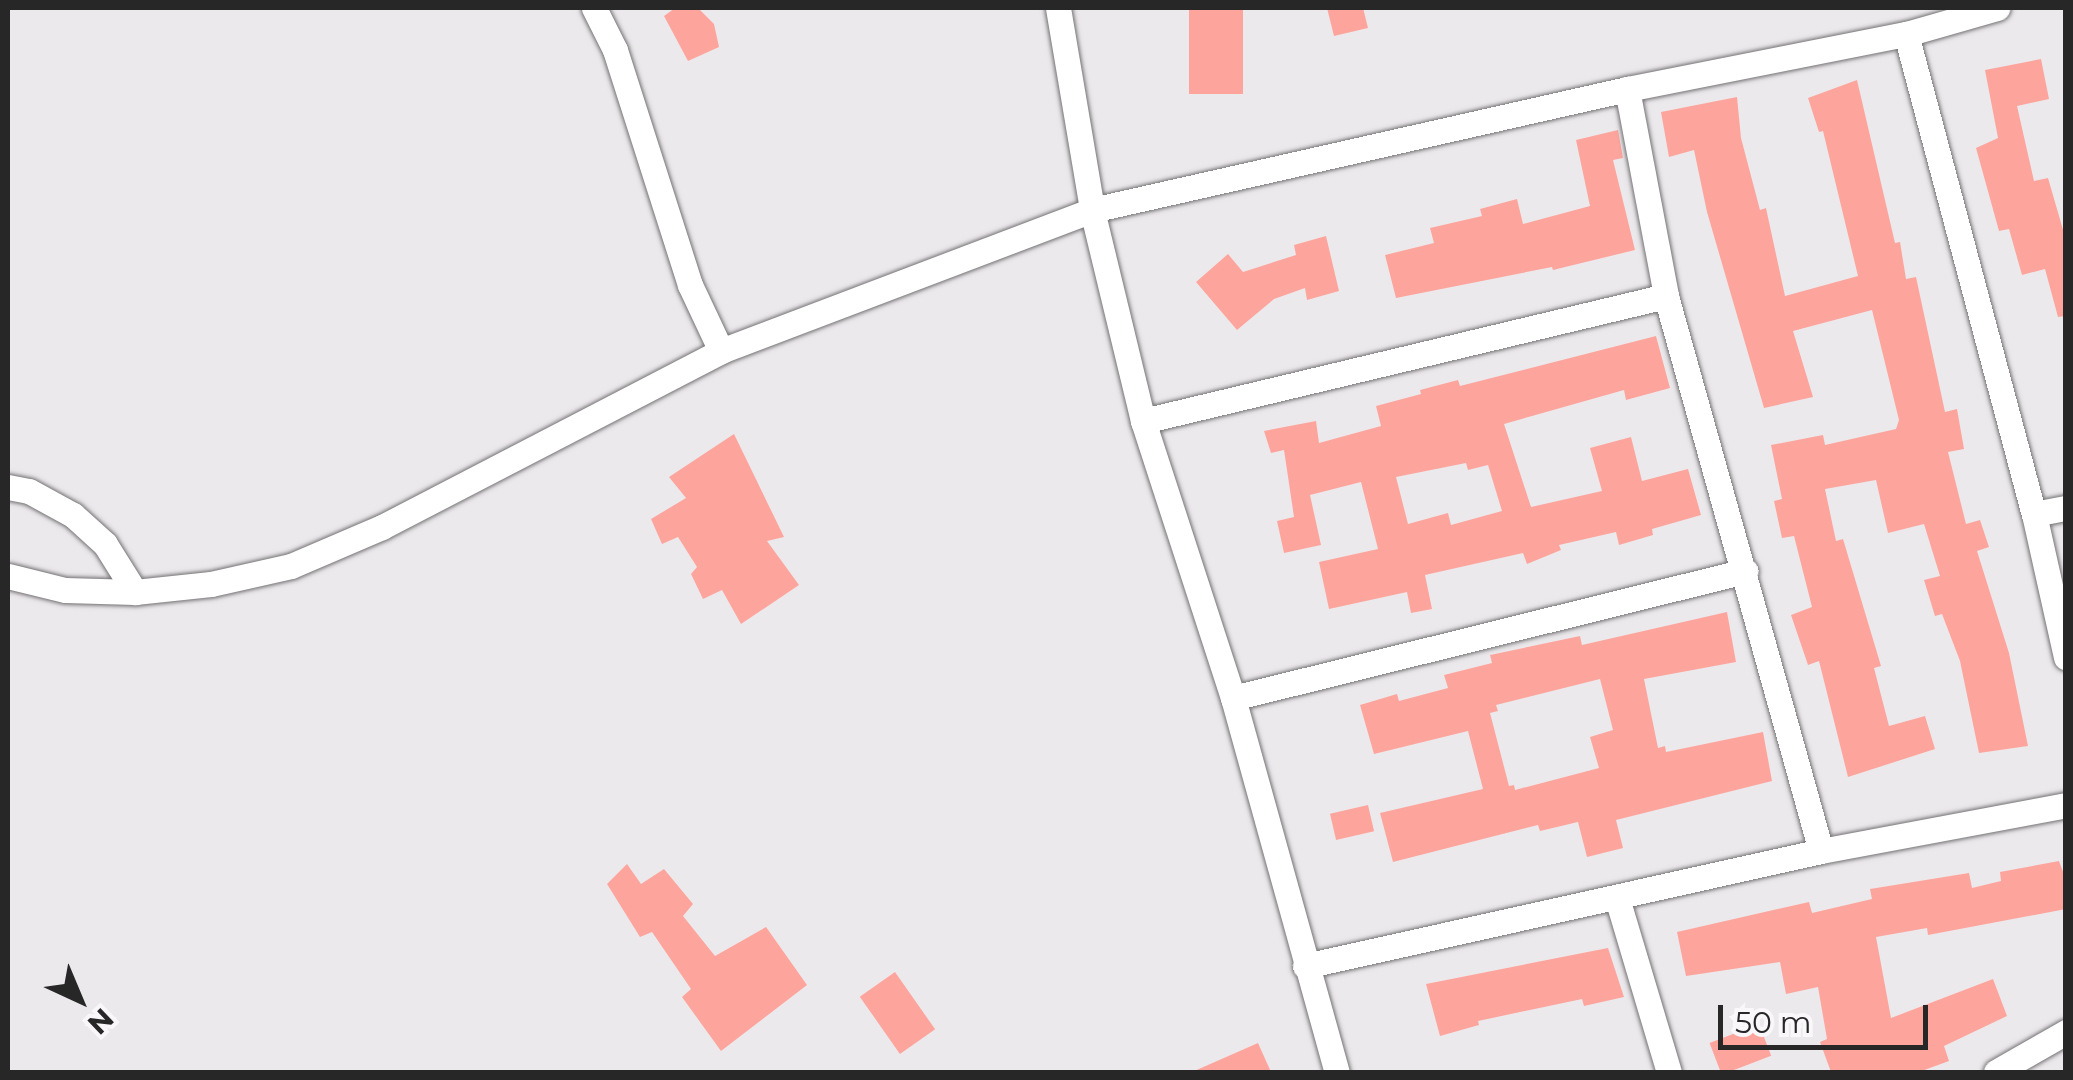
<!DOCTYPE html>
<style>
body{margin:0}
#map{position:relative;width:2073px;height:1080px;overflow:hidden;background:#ece9ec;font-family:Montserrat,sans-serif}
div>[style]{position:absolute}
.building>*{inset:0;background:#fda59d;transform-origin:0 0}
.roads{filter:drop-shadow(0 0 2px #747274) drop-shadow(0 0 2px #747274)}
.street>*{height:25px;margin:-12.5px;padding:0 12.5px;transform-origin:12.5px;border-radius:12.5px;background:#fff}
span{translate:-50% -50%;white-space:nowrap;text-align:center;line-height:1.15;-webkit-text-stroke:8px #f9f7f9;paint-order:stroke}
.frame{position:absolute;inset:0;border:10px solid #282728;pointer-events:none}
.north{position:absolute;left:30px;top:950px;width:100px;height:100px;-webkit-text-stroke:8px #f9f7f9;paint-order:stroke;rotate:136deg;font-size:28px;font-weight:700;line-height:40px;text-align:center;color:#282728}
.north::after{content:'';display:block;margin:auto;width:35px;height:45px;background:#282728;clip-path:polygon(50% 0,100% 100%,50% 72%,0 100%)}
.scale{position:absolute;left:1718px;top:1005px;width:210px;height:45px;box-sizing:border-box;border:5px solid #282728;border-top:0;padding-left:12px;font-size:30px;line-height:35px;white-space:nowrap;color:#282728;-webkit-text-stroke:8px #f9f7f9;paint-order:stroke}
</style>
<div id="map">
<div class="building">
<div style="clip-path:polygon(675px 8px,698px 8px,714px 24px,719px 47px,688px 61px,664px 16px)"></div>
<div style="left:1189px;top:8px;width:54px;height:86px"></div>
<div style="clip-path:polygon(1327px 8px,1363px 8px,1368px 28px,1334px 36px)"></div>
<div style="clip-path:polygon(2041px 59px,2049px 99px,2017px 106px,2034px 181px,2048px 178px,2066px 240px,2066px 316px,2058px 317px,2045px 269px,2022px 275px,2009px 229px,1999px 231px,1976px 148px,1998px 138px,1985px 70px)"></div>
<div style="clip-path:polygon(1857px 80px,1895px 243px,1900px 242px,1906px 279px,1916px 277px,1945px 412px,1957px 409px,1964px 449px,1948px 452px,1966px 524px,1980px 520px,1989px 547px,1977px 551px,2009px 653px,2028px 746px,1979px 753px,1960px 661px,1942px 614px,1935px 616px,1924px 580px,1940px 576px,1924px 524px,1888px 533px,1876px 480px,1825px 489px,1836px 541px,1843px 539px,1881px 666px,1874px 668px,1889px 726px,1925px 716px,1935px 749px,1848px 777px,1819px 661px,1808px 665px,1791px 615px,1812px 607px,1794px 536px,1782px 538px,1774px 501px,1782px 499px,1771px 445px,1823px 435px,1825px 445px,1896px 429px,1899px 420px,1872px 310px,1793px 331px,1813px 397px,1764px 408px,1707px 212px,1694px 150px,1669px 157px,1661px 112px,1737px 97px,1741px 138px,1760px 210px,1766px 208px,1785px 296px,1858px 276px,1823px 131px,1819px 132px,1808px 98px)"></div>
<div style="clip-path:polygon(1618px 130px,1623px 158px,1613px 160px,1635px 250px,1553px 270px,1552px 267px,1396px 298px,1385px 255px,1434px 243px,1430px 228px,1482px 216px,1480px 209px,1517px 199px,1523px 224px,1590px 206px,1576px 140px)"></div>
<div style="clip-path:polygon(1326px 236px,1339px 291px,1307px 300px,1305px 288px,1274px 299px,1237px 330px,1196px 282px,1228px 254px,1243px 272px,1296px 255px,1294px 245px)"></div>
<div style="clip-path:polygon(evenodd,1656px 336px,1670px 388px,1626px 400px,1624px 390px,1504px 424px,1531px 507px,1602px 491px,1590px 448px,1631px 437px,1642px 481px,1688px 469px,1701px 515px,1652px 529px,1653px 535px,1619px 545px,1616px 532px,1559px 545px,1561px 550px,1527px 564px,1523px 553px,1425px 575px,1432px 609px,1411px 613px,1407px 592px,1329px 609px,1319px 562px,1378px 549px,1361px 482px,1310px 495px,1321px 545px,1284px 553px,1277px 521px,1294px 517px,1284px 450px,1271px 453px,1264px 431px,1316px 421px,1319px 443px,1381px 426px,1376px 406px,1421px 394px,1420px 390px,1458px 380px,1460px 386px,1656px 336px,1466px 463px,1468px 470px,1488px 465px,1502px 511px,1451px 525px,1448px 513px,1408px 524px,1396px 477px,1466px 463px)"></div>
<div style="clip-path:polygon(734px 434px,784px 537px,767px 541px,799px 585px,741px 624px,722px 590px,703px 599px,691px 574px,697px 567px,678px 537px,662px 544px,651px 519px,686px 498px,669px 477px)"></div>
<div style="clip-path:polygon(evenodd,1727px 612px,1736px 662px,1644px 679px,1658px 748px,1665px 746px,1666px 752px,1763px 732px,1772px 781px,1616px 820px,1623px 848px,1587px 857px,1578px 822px,1540px 831px,1538px 825px,1393px 862px,1380px 813px,1483px 789px,1468px 731px,1374px 754px,1360px 705px,1397px 694px,1399px 701px,1448px 688px,1444px 675px,1492px 663px,1490px 655px,1580px 636px,1582px 645px,1727px 612px,1600px 679px,1613px 730px,1590px 737px,1599px 768px,1515px 790px,1514px 785px,1509px 786px,1490px 713px,1498px 711px,1496px 705px,1600px 679px)"></div>
<div style="left:1368px;top:805px;width:27px;height:39px;rotate:77deg"></div>
<div style="clip-path:polygon(2059px 861px,2066px 880px,2066px 909px,1928px 935px,1927px 928px,1876px 937px,1891px 1018px,1993px 979px,2007px 1016px,1944px 1046px,1949px 1061px,1919px 1072px,1831px 1072px,1820px 1042px,1827px 1039px,1818px 987px,1786px 994px,1780px 962px,1686px 976px,1677px 932px,1809px 902px,1812px 913px,1872px 899px,1870px 889px,1969px 873px,1972px 888px,2001px 881px,2000px 872px)"></div>
<div style="clip-path:polygon(627px 864px,641px 884px,664px 869px,693px 904px,683px 916px,715px 956px,766px 927px,807px 985px,721px 1051px,682px 997px,691px 989px,652px 932px,640px 937px,607px 884px)"></div>
<div style="clip-path:polygon(1608px 948px,1624px 997px,1584px 1006px,1582px 999px,1478px 1021px,1479px 1025px,1440px 1036px,1426px 984px)"></div>
<div style="left:895px;top:972px;width:70px;height:43px;rotate:55deg"></div>
<div style="left:1759px;top:1024px;width:34px;height:53px;rotate:69deg"></div>
<div style="clip-path:polygon(1258px 1043px,1271px 1072px,1192px 1072px)"></div>
</div>
<div class="roads">
<div class="street">
<div style="left:594px;top:8px;width:47px;rotate:63.4deg"></div>
<div style="left:615px;top:50px;width:247px;rotate:72.3deg"></div>
<div style="left:690px;top:285px;width:73px;rotate:64.8deg"></div>
<div style="left:1058px;top:8px;width:205px;rotate:80.4deg"></div>
<div style="left:1092px;top:210px;width:217px;rotate:76.4deg"></div>
<div style="left:1143px;top:421px;width:291px;rotate:72deg"></div>
<div style="left:1233px;top:698px;width:388px;rotate:74.5deg"></div>
<div style="left:1906px;top:34px;width:497px;rotate:75.1deg"></div>
<div style="left:2034px;top:514px;width:147px;rotate:77.4deg"></div>
<div style="left:1627px;top:89px;width:211px;rotate:79.3deg"></div>
<div style="left:1666px;top:296px;width:576px;rotate:74.4deg"></div>
<div style="left:1143px;top:421px;width:538px;rotate:-13.44deg"></div>
<div style="left:8px;top:487px;width:21px;rotate:11deg"></div>
<div style="left:29px;top:491px;width:50px;rotate:28.6deg"></div>
<div style="left:73px;top:515px;width:43px;rotate:42.2deg"></div>
<div style="left:105px;top:544px;width:57px;rotate:58deg"></div>
<div style="left:2034px;top:514px;width:33px;rotate:-11deg"></div>
<div style="left:8px;top:576px;width:59px;rotate:13.8deg"></div>
<div style="left:65px;top:590px;width:70px;rotate:1.6deg"></div>
<div style="left:135px;top:592px;width:76px;rotate:-6deg"></div>
<div style="left:211px;top:584px;width:82px;rotate:-12.7deg"></div>
<div style="left:291px;top:566px;width:99px;rotate:-23.2deg"></div>
<div style="left:382px;top:527px;width:382px;rotate:-27.4deg"></div>
<div style="left:721px;top:351px;width:397px;rotate:-20.8deg"></div>
<div style="left:1092px;top:210px;width:549px;rotate:-12.74deg"></div>
<div style="left:1627px;top:89px;width:284px;rotate:-11.2deg"></div>
<div style="left:1906px;top:34px;width:95px;rotate:-15.9deg"></div>
<div style="left:1233px;top:698px;width:528px;rotate:-13.93deg"></div>
<div style="left:1617px;top:898px;width:182px;rotate:73.4deg"></div>
<div style="left:1305px;top:966px;width:529px;rotate:-12.56deg"></div>
<div style="left:1821px;top:851px;width:249px;rotate:-10.6deg"></div>
<div style="left:1996px;top:1072px;width:81px;rotate:-29.7deg"></div>
</div>
</div>
<div class="frame"></div>
<div class="north">N</div>
<div class="scale">50 m</div>
</div>
